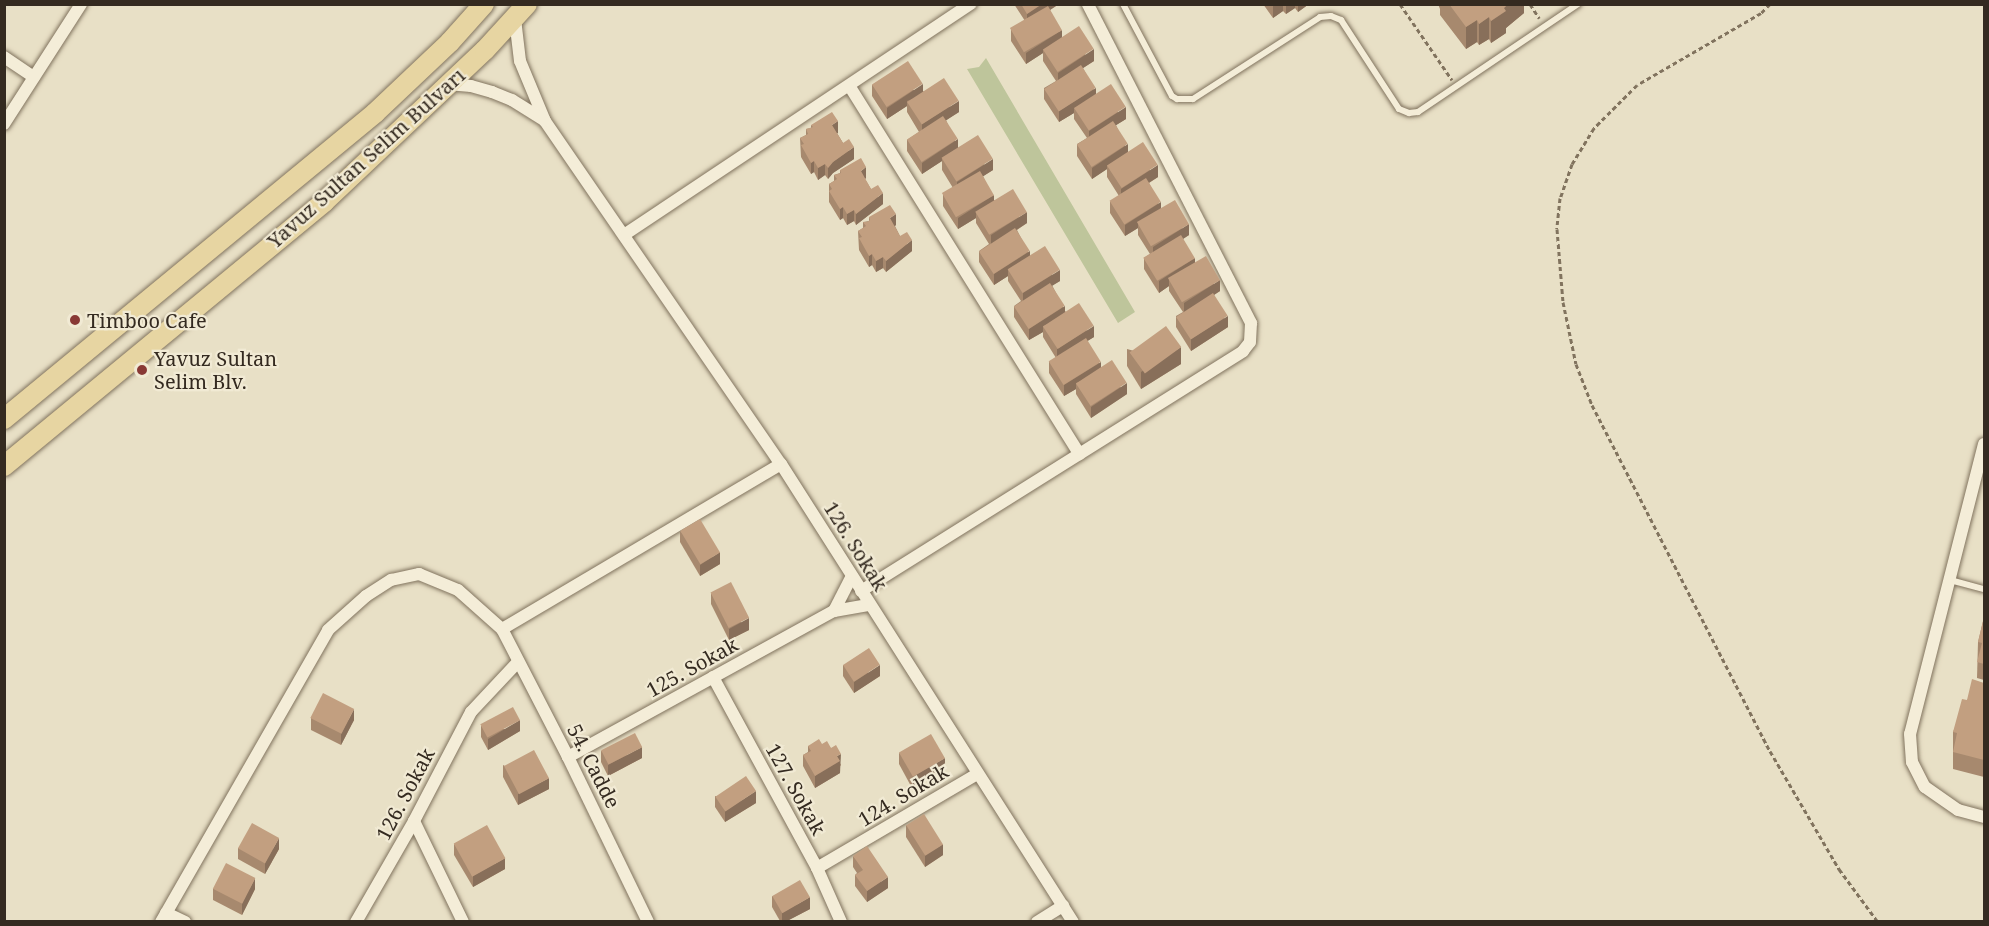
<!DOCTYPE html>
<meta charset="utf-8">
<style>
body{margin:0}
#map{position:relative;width:1989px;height:926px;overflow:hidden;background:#e8e0c6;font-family:"Noto Serif",serif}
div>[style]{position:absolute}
.green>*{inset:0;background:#bec59b}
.path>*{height:3px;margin-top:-1.5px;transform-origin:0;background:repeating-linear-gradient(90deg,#81735e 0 4.5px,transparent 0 7.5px)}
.roads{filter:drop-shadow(0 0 2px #81735e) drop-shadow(0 0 2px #81735e)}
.lane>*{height:6px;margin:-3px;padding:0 3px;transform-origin:3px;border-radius:3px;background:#f4edd8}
.street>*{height:12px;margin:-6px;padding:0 6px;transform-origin:6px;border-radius:6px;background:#f4edd8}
.primary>*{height:20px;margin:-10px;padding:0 10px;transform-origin:10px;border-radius:10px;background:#e7d5a2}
.wall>*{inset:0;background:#a7896e}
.shaded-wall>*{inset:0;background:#886f5a}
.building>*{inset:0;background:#c29f80;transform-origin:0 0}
.dots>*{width:16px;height:16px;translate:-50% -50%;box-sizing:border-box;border:3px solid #f1ead4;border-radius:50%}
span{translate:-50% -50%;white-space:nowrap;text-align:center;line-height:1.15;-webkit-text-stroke:4.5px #f1ead4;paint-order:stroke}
.street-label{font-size:20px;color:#342a20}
.poi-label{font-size:20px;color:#342a20}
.left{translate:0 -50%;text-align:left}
.frame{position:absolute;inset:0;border:6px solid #342a20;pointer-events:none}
</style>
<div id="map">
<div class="green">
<div style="clip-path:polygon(986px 58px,1135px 312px,1118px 323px,967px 69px,979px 67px)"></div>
</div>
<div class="path">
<div style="left:1400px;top:4px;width:92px;rotate:55.6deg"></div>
<div style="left:1530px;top:4px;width:17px;rotate:57deg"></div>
<div style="left:1770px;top:4px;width:13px;rotate:135deg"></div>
<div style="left:1761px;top:13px;width:143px;rotate:149.9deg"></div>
<div style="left:1637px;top:85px;width:61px;rotate:135deg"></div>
<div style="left:1594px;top:128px;width:42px;rotate:121.4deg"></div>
<div style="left:1572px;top:164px;width:36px;rotate:109deg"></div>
<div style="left:1560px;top:198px;width:31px;rotate:96deg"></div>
<div style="left:1557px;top:229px;width:73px;rotate:85.3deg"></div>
<div style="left:1563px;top:302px;width:63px;rotate:78.2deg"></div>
<div style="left:1576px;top:364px;width:44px;rotate:68.7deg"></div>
<div style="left:1592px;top:405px;width:389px;rotate:62.8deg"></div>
<div style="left:1770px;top:751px;width:137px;rotate:59.7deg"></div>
<div style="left:1839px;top:869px;width:66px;rotate:53.7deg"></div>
</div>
<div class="roads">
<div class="lane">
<div style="left:1123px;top:4px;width:104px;rotate:62deg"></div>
<div style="left:1172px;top:96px;width:6px;rotate:31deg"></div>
<div style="left:1177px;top:99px;width:16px"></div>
<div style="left:1193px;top:99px;width:151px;rotate:-32.8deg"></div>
<div style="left:1320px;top:17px;width:11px;rotate:-5deg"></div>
<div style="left:1331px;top:16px;width:11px;rotate:22deg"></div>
<div style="left:1341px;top:20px;width:106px;rotate:56.9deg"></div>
<div style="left:1399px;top:109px;width:11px;rotate:22deg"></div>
<div style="left:1409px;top:113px;width:9px;rotate:-6deg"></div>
<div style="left:1418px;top:112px;width:193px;rotate:-34deg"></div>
<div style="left:1950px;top:580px;width:35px;rotate:15deg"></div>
</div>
<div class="street">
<div style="left:515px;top:19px;width:42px;rotate:83.2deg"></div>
<div style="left:520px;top:61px;width:65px;rotate:67.4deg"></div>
<div style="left:545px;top:121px;width:416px;rotate:55.5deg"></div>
<div style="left:4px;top:57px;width:36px;rotate:34deg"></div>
<div style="left:448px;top:84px;width:23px;rotate:5deg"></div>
<div style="left:471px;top:86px;width:22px;rotate:16deg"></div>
<div style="left:492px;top:92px;width:22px;rotate:22deg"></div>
<div style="left:512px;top:100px;width:38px;rotate:32deg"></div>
<div style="left:850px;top:87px;width:433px;rotate:58deg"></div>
<div style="left:4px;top:124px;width:143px;rotate:-57.3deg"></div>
<div style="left:624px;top:235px;width:417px;rotate:-33.7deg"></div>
<div style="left:1984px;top:444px;width:299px;rotate:104.3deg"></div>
<div style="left:1910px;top:734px;width:28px;rotate:86deg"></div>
<div style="left:1912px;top:762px;width:28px;rotate:63deg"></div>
<div style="left:1925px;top:787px;width:40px;rotate:34.9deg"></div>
<div style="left:1958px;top:810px;width:27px;rotate:15deg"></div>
<div style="left:861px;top:591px;width:451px;rotate:-32.1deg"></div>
<div style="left:1243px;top:351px;width:11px;rotate:-52deg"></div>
<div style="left:1250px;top:342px;width:19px;rotate:-87deg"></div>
<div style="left:1251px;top:323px;width:358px;rotate:-117.1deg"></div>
<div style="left:834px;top:611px;width:39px;rotate:-63deg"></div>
<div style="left:502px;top:629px;width:324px;rotate:-30.6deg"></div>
<div style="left:781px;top:464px;width:543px;rotate:57.48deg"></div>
<div style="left:713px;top:677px;width:217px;rotate:61.4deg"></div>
<div style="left:817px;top:868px;width:59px;rotate:66deg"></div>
<div style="left:568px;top:757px;width:303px;rotate:-28.8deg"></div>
<div style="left:834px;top:611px;width:36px;rotate:-10deg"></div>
<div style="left:414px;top:821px;width:112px;rotate:64.1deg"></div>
<div style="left:817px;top:868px;width:186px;rotate:-30.4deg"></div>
<div style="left:166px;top:913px;width:21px;rotate:25deg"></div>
<div style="left:161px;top:922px;width:336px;rotate:-60.2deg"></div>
<div style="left:328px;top:630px;width:51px;rotate:-41.8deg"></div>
<div style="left:366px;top:596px;width:30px;rotate:-33deg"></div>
<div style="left:391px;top:580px;width:29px;rotate:-12deg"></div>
<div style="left:419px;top:574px;width:42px;rotate:22.3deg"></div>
<div style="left:458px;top:590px;width:59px;rotate:41.6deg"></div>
<div style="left:502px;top:629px;width:144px;rotate:62.7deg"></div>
<div style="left:568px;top:757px;width:183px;rotate:64.1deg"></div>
<div style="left:356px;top:922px;width:116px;rotate:-60.1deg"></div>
<div style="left:414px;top:821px;width:123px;rotate:-62.4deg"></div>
<div style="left:471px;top:712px;width:69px;rotate:-46.8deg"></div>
<div style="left:1037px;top:922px;width:31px;rotate:-32deg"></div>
</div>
<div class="primary">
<div style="left:4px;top:419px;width:481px;rotate:-39.5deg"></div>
<div style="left:375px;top:113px;width:103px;rotate:-43.4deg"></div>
<div style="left:450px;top:42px;width:51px;rotate:-48.2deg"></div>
<div style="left:4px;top:466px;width:415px;rotate:-39.5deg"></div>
<div style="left:324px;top:202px;width:221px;rotate:-43.4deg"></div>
<div style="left:485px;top:50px;width:62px;rotate:-47.6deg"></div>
</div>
</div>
<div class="wall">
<div style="clip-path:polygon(1014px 4px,1059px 4px,1050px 10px,1062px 37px,1094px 61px,1083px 68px,1096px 94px,1126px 119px,1116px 125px,1128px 152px,1158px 177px,1149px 183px,1161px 209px,1189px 235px,1183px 239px,1195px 263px,1220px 291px,1214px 295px,1228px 327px,1191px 351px,1176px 327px,1176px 316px,1183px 312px,1169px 291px,1169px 286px,1159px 293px,1144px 269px,1144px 258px,1150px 254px,1138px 235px,1138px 228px,1125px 236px,1110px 213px,1110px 202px,1119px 196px,1107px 177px,1107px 169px,1092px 179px,1077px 156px,1077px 144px,1087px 138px,1074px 119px,1074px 113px,1059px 122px,1044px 99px,1044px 88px,1056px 81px,1043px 61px,1043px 53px,1026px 64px,1011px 41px,1011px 30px,1025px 21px)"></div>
<div style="clip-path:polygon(1263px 4px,1309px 4px,1298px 12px,1295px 8px,1286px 14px,1283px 11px,1273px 18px)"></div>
<div style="clip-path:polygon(1438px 4px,1524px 4px,1524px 13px,1506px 28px,1506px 33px,1491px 43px,1489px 39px,1479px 45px,1477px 42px,1466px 49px,1440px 15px,1440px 9px)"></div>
<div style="clip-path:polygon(872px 85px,923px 91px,959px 112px,946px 120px,958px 148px,993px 170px,983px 176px,994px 200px,1027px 223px,1017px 230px,1030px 256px,1060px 281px,1052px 285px,1065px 311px,1094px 337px,1087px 341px,1101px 367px,1127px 394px,1091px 418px,1076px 394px,1076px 389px,1064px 396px,1049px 373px,1049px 362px,1056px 358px,1043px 337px,1043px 332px,1029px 340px,1014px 317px,1014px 306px,1021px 301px,1008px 281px,1008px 276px,994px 285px,979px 262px,979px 251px,989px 244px,976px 223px,976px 218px,958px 229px,943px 206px,943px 195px,953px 188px,942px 170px,942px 161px,922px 174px,907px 151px,907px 140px,919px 132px,907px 112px,907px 106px,887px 119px,872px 96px)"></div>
<div style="clip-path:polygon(811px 125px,838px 133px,837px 133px,843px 143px,854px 159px,833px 173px,828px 179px,825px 175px,818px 180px,814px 172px,811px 174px,801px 157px,800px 138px,806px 135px,806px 129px,811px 128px)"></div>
<div style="clip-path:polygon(840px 170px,866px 178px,865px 179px,871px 189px,883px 204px,856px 225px,854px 221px,847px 225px,843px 218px,840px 220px,829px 202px,829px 184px,834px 181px,834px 175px,840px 173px)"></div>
<div style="clip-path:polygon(869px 217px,896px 225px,895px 226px,900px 236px,912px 251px,886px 272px,883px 268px,876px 272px,872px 265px,869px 267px,859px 250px,858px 231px,863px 228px,863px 222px,869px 221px)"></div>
<div style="clip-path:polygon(1127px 349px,1181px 364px,1141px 389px,1127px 366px)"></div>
<div style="clip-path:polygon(680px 531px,720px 564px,700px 576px,680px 542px)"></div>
<div style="clip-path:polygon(711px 593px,749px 630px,729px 640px,711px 604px)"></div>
<div style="clip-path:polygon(1984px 617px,1984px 680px,1977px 678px,1978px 642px)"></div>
<div style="clip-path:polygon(843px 665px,880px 676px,854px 693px,843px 676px)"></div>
<div style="clip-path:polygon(1984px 683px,1984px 777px,1953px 769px,1953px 732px,1967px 700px)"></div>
<div style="clip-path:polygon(311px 718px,354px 720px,341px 745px,311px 730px)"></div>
<div style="clip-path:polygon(481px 726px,520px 731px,488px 750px,481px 737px)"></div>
<div style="clip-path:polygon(822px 744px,831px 748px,841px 765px,840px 766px,840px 773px,815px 788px,803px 766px,803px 755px,808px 752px,808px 746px)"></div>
<div style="clip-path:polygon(601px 751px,642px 758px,608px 776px,601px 762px)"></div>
<div style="clip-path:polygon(899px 753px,945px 769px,912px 788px,899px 764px)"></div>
<div style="clip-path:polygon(503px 765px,549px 789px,518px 805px,503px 777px)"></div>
<div style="clip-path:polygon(715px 796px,756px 803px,725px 822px,715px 807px)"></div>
<div style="clip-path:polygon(906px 825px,943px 855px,925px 867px,906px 837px)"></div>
<div style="clip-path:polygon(454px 844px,505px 869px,473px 887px,454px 855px)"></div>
<div style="clip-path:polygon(238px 848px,279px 849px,265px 874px,238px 859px)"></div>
<div style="clip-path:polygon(853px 856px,888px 888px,867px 902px,855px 886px,855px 875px,857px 873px,853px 867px)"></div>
<div style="clip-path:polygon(213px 889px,255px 889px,242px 915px,213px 900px)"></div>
<div style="clip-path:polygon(772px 896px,810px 909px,787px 921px,780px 921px,772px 907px)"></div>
</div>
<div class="shaded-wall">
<div style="clip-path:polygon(1042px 4px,1059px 4px,1027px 25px,1027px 14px)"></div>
<div style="clip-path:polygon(1273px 4px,1283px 4px,1283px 11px,1273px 18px)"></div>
<div style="clip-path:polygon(1286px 4px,1295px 4px,1295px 8px,1286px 14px)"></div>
<div style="clip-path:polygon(1298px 4px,1309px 4px,1298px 12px)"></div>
<div style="clip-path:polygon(1508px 4px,1524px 4px,1524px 13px,1506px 28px,1506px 33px,1491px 43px,1491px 21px)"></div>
<div style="clip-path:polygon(1489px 17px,1489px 39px,1479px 45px,1479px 24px)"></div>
<div style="clip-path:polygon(1477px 20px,1477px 42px,1466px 49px,1466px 27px)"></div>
<div style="clip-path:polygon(1062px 30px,1062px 41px,1043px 50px,1043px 53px,1026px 64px,1026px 53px)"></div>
<div style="clip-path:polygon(1094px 49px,1094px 61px,1058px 84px,1058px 73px)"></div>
<div style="clip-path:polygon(923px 84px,923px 95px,907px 101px,907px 106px,887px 119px,887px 108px)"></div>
<div style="clip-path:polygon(1096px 88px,1096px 99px,1074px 108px,1074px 113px,1059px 122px,1059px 111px)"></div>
<div style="clip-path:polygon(959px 101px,959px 112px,922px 136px,922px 124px)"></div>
<div style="clip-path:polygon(1126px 107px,1126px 119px,1089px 142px,1089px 131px)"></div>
<div style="clip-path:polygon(838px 121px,838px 133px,832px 136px,832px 125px)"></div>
<div style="clip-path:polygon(958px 139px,958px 151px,942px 159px,942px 161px,922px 174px,922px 163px)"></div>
<div style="clip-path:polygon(1128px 144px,1128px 156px,1107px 166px,1107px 169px,1092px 179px,1092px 168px)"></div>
<div style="clip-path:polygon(854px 147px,854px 159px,833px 173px,828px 179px,828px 168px,833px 162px)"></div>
<div style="clip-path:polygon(993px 159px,993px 170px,957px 193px,957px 182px)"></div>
<div style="clip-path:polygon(814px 161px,814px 172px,811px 174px,811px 163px)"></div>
<div style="clip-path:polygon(825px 164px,825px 175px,818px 180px,818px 168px)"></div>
<div style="clip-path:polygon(1158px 165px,1158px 177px,1121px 200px,1121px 189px)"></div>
<div style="clip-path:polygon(866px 167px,866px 178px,861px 182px,861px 171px)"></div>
<div style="clip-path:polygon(883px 193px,883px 204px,856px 225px,856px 214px)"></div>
<div style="clip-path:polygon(994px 195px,994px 206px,976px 212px,976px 218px,958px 229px,958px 218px)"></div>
<div style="clip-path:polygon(1161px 202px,1161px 213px,1138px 224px,1138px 228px,1125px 236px,1125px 225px)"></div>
<div style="clip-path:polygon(843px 207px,843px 218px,840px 220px,840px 209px)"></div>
<div style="clip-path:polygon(854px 210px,854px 221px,847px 225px,847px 214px)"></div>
<div style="clip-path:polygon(1027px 212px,1027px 223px,991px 246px,991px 235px)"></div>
<div style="clip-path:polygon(896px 214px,896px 225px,890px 229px,890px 218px)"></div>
<div style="clip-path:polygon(1189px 224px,1189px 235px,1153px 258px,1153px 247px)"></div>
<div style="clip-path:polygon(912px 240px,912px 251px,886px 272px,886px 261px)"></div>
<div style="clip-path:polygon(1030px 251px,1030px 262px,1008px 270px,1008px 276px,994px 285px,994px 274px)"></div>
<div style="clip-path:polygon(872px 254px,872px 265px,869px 267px,869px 256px)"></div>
<div style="clip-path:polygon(883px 257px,883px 268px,876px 272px,876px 261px)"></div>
<div style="clip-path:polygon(1195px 258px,1195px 269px,1169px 280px,1169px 286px,1159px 293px,1159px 281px)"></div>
<div style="clip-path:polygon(1060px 270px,1060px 281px,1023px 304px,1023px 293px)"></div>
<div style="clip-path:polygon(1220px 280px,1220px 291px,1184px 314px,1184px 303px)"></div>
<div style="clip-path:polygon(1065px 306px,1065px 317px,1043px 326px,1043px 332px,1029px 340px,1029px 329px)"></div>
<div style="clip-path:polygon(1228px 316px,1228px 327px,1191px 351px,1191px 339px)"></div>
<div style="clip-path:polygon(1094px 326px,1094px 337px,1057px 360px,1057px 349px)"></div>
<div style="clip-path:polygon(1181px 347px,1181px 364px,1141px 389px,1141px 372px)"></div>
<div style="clip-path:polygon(1101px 362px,1101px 373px,1076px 383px,1076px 389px,1064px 396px,1064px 385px)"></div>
<div style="clip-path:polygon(1127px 383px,1127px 394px,1091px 418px,1091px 407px)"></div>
<div style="clip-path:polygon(720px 552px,720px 564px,700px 576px,700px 565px)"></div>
<div style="clip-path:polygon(749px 618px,749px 630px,729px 640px,729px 629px)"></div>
<div style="clip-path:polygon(880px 665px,880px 676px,854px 693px,854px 682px)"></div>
<div style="clip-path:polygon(354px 709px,354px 720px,341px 745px,341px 734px)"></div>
<div style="clip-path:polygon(520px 720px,520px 731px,488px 750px,488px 739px)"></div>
<div style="clip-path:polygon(642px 747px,642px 758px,608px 776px,608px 765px)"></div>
<div style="clip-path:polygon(841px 754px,840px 773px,815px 788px,815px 776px,837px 756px)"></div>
<div style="clip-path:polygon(945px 758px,945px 769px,912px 788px,912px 777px)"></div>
<div style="clip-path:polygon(549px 778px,549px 789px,518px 805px,518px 794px)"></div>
<div style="clip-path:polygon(756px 791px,756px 803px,725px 822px,725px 811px)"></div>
<div style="clip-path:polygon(279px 838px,279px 849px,265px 874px,265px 863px)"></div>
<div style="clip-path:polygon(943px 844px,943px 855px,925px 867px,925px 855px)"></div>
<div style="clip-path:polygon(505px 858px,505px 869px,473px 887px,473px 876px)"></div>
<div style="clip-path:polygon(888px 877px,888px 888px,867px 902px,867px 891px)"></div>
<div style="clip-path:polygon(255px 878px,255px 889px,242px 915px,242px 903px)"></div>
<div style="clip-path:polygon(810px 897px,810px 909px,787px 921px,782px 921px,782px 913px)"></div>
</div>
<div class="building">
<div style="clip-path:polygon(1021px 4px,1042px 4px,1027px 14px)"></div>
<div style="clip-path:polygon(1449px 4px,1508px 4px,1504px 8px,1506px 11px,1491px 21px,1489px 17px,1479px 24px,1477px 20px,1466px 27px)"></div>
<div style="left:1048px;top:6px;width:28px;height:44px;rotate:60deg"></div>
<div style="left:1079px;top:26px;width:27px;height:43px;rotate:57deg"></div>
<div style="left:908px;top:61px;width:27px;height:43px;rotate:57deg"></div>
<div style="left:1081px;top:65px;width:27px;height:44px;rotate:57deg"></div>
<div style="left:944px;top:78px;width:27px;height:44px;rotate:57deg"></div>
<div style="left:1111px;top:84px;width:27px;height:44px;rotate:57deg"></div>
<div style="clip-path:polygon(832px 112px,838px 121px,832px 125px,843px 143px,849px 139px,854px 147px,833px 162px,828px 168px,825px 164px,818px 168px,814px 161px,811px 163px,801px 145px,804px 144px,800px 138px,808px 134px,806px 129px,813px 127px,811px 125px)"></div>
<div style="left:943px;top:116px;width:27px;height:43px;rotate:57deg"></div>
<div style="left:1113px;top:121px;width:27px;height:43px;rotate:57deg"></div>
<div style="left:978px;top:135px;width:28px;height:43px;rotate:58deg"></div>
<div style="left:1143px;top:142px;width:27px;height:43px;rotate:57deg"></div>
<div style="clip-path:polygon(861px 158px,866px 167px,861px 171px,871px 189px,878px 185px,883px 193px,856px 214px,854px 210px,847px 214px,843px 207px,840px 209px,829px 191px,832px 189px,829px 184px,837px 179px,834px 175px,841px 173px,840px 170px)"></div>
<div style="left:980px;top:171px;width:28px;height:44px;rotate:60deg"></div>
<div style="left:1146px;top:178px;width:28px;height:43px;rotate:58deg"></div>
<div style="left:1013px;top:189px;width:27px;height:44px;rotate:59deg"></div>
<div style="left:1175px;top:200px;width:28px;height:44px;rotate:60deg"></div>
<div style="clip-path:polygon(890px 205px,896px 214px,890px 218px,900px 236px,907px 232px,912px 240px,886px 261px,883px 257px,876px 261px,872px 254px,869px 256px,859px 238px,862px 237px,858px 231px,866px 226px,863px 222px,867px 222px,870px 220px,869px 217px)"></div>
<div style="left:1015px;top:228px;width:27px;height:43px;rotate:57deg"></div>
<div style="left:1181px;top:235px;width:27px;height:44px;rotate:59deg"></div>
<div style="left:1045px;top:246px;width:28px;height:44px;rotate:58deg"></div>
<div style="left:1206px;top:256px;width:28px;height:44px;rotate:60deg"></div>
<div style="left:1050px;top:283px;width:27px;height:43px;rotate:57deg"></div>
<div style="left:1213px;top:293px;width:27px;height:44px;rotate:57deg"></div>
<div style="left:1079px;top:303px;width:27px;height:43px;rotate:57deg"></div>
<div style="left:1166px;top:326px;width:26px;height:45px;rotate:54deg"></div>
<div style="left:1086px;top:338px;width:28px;height:44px;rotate:58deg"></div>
<div style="left:1112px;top:360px;width:27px;height:43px;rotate:57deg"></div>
<div style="left:700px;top:519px;width:39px;height:23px;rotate:59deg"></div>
<div style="left:731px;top:582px;width:40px;height:23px;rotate:63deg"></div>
<div style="clip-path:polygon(1984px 617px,1984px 664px,1977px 662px,1982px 643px,1978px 642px)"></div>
<div style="left:869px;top:648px;width:20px;height:31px;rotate:57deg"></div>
<div style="clip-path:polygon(1972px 679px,1984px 683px,1984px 760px,1953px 752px,1957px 733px,1953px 732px,1962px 699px,1967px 700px)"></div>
<div style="left:323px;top:693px;width:35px;height:28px;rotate:27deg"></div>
<div style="left:513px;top:707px;width:15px;height:37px;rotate:62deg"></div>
<div style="left:635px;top:733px;width:16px;height:38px;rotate:63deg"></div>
<div style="left:931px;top:734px;width:28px;height:37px;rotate:60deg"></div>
<div style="clip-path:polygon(819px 739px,822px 744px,827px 741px,831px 748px,836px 745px,841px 754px,837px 756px,840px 761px,815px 776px,803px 755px,811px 751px,808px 746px)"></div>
<div style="left:534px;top:750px;width:32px;height:34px;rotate:62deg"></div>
<div style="left:746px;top:776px;width:18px;height:37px;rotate:56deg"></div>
<div style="left:924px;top:814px;width:36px;height:21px;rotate:58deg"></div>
<div style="left:252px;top:823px;width:31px;height:29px;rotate:29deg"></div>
<div style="left:487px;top:825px;width:38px;height:38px;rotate:61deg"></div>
<div style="clip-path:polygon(867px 846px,888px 877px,867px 891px,855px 875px,863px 870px,853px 856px)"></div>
<div style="left:226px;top:863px;width:33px;height:29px;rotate:27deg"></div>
<div style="left:800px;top:880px;width:20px;height:32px;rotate:60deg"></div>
</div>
<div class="dots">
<div style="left:75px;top:320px;background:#893935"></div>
<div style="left:142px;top:370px;background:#893935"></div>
</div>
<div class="street-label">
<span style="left:366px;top:158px;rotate:-42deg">Yavuz Sultan Selim Bulvarı</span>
<span style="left:856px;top:546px;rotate:58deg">126. Sokak</span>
<span style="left:692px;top:667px;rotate:-29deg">125. Sokak</span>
<span style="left:594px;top:766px;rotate:63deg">54. Cadde</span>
<span style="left:796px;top:789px;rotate:61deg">127. Sokak</span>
<span style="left:405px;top:794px;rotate:-62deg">126. Sokak</span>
<span style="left:903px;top:795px;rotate:-31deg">124. Sokak</span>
</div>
<div class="poi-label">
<span class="left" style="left:87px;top:320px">Timboo Cafe</span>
<span class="left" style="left:154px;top:370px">Yavuz Sultan<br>Selim Blv.</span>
</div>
<div class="frame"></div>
</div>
